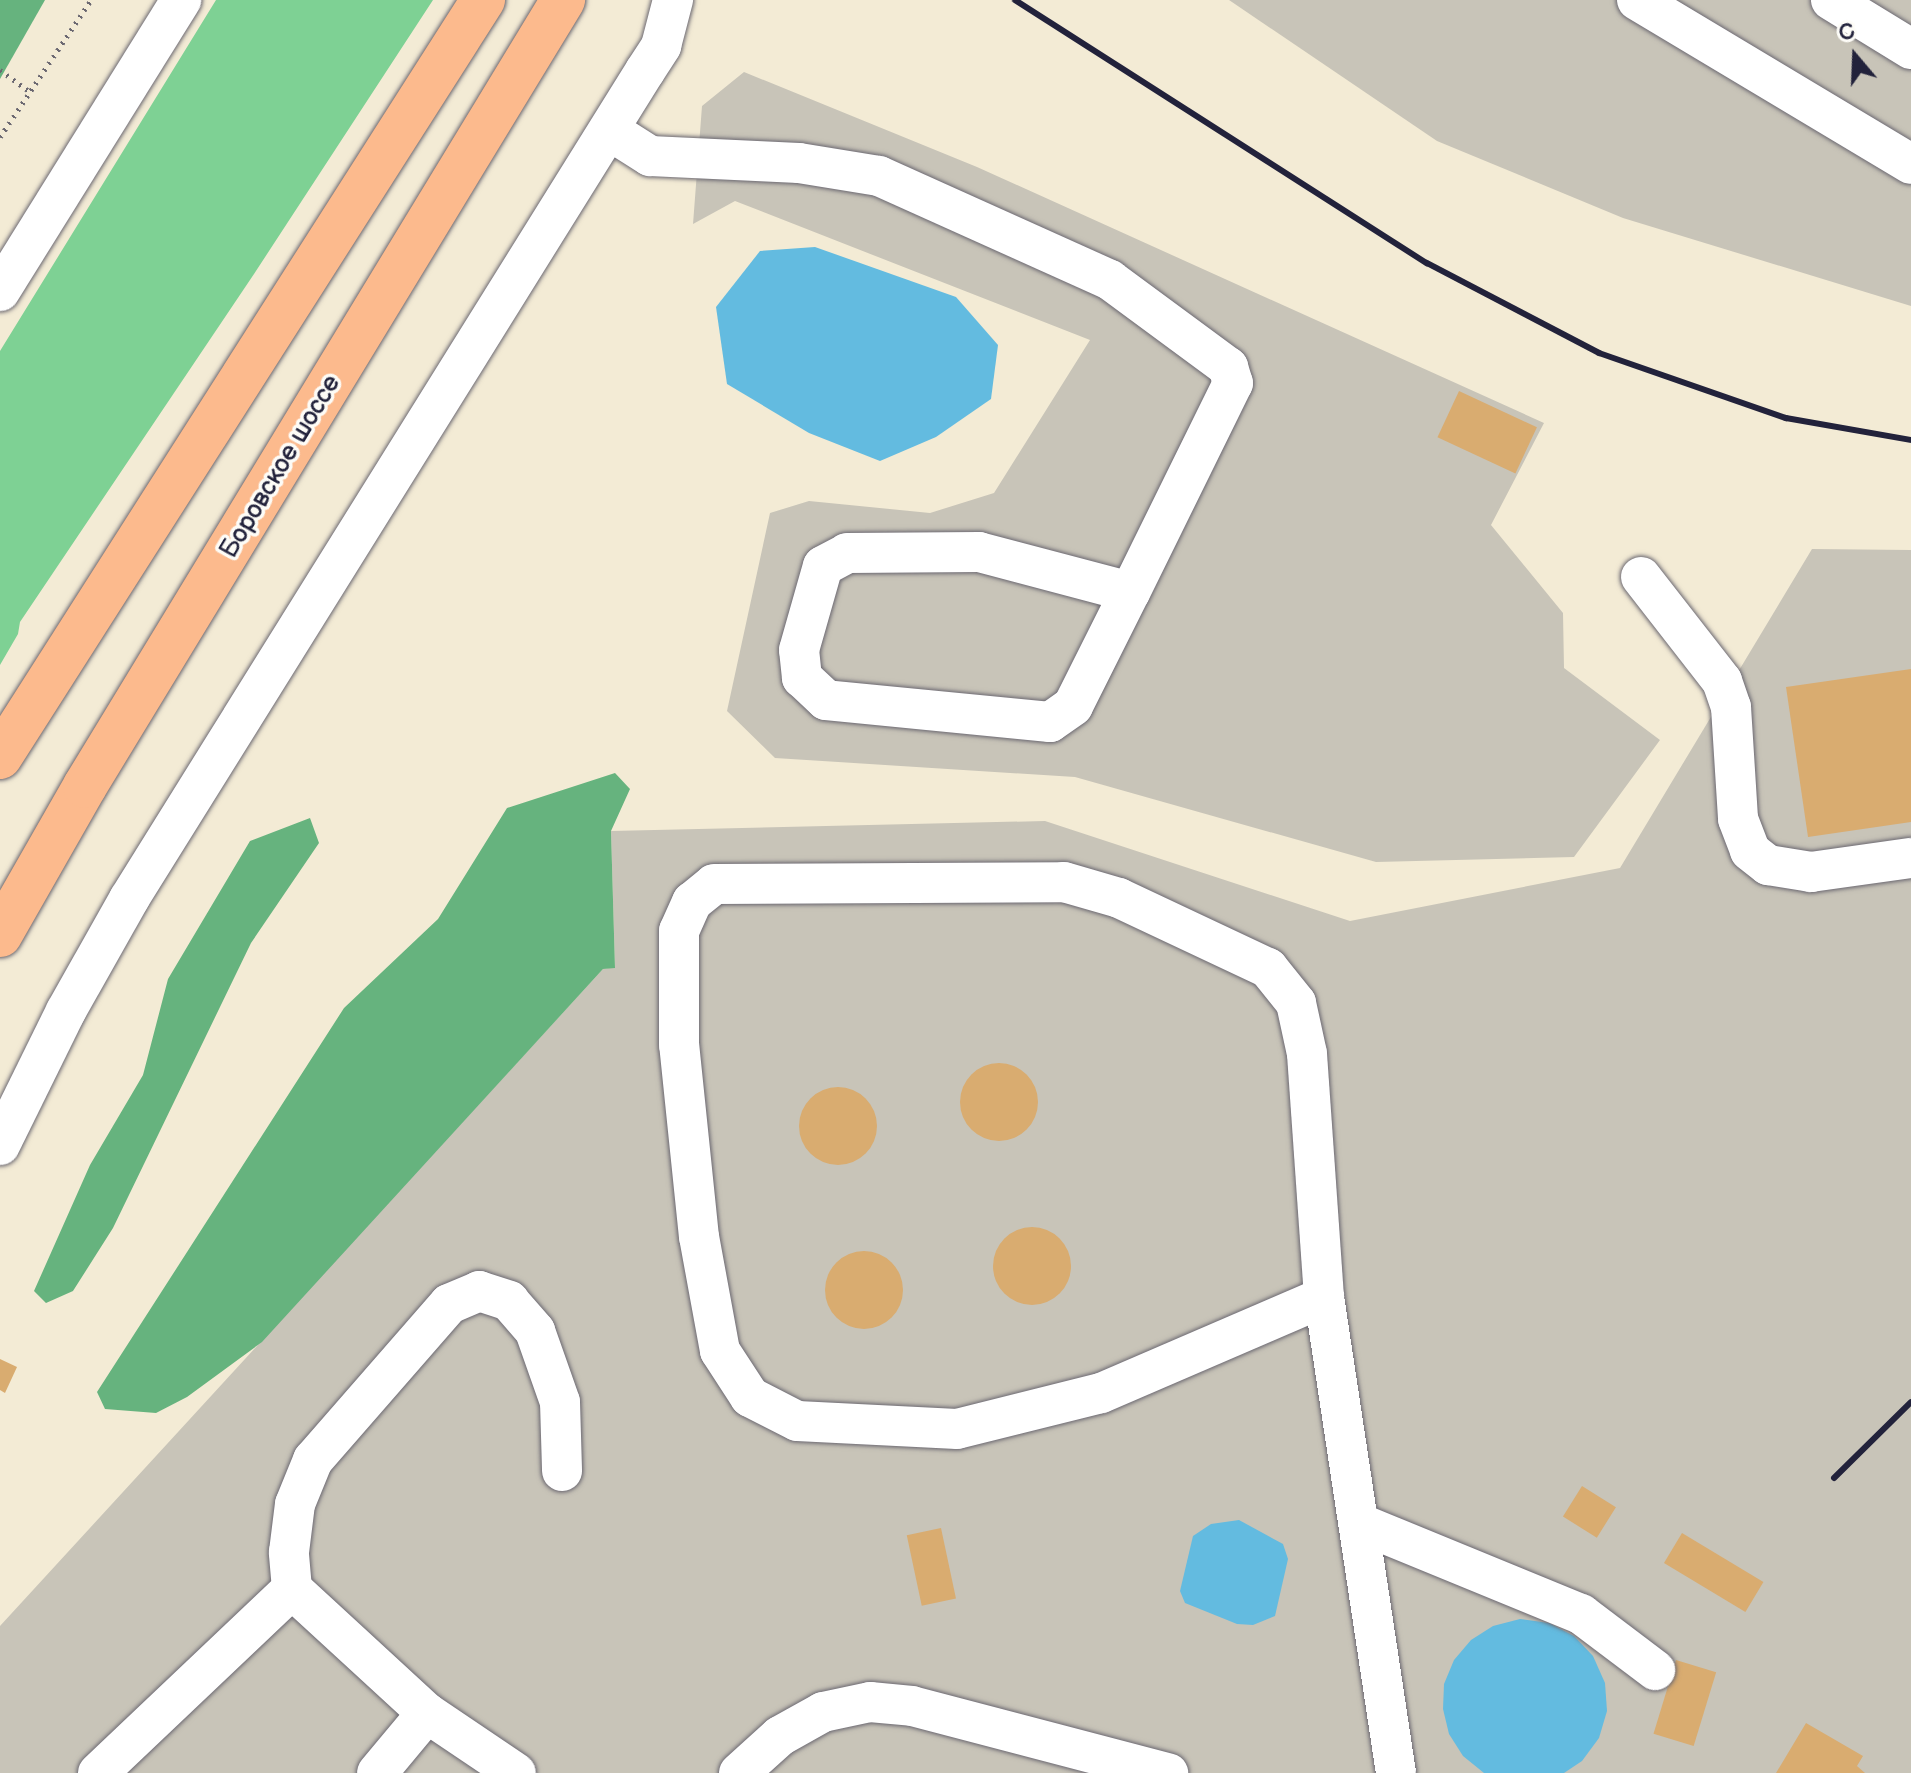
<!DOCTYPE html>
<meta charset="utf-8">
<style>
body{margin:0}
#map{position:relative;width:1911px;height:1773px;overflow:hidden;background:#f3ebd5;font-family:"Balsamiq Sans",sans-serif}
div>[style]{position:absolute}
.industrial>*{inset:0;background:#c8c4b8}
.green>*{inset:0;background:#7ed194}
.forest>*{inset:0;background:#66b37e}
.water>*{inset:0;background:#63bbe0}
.building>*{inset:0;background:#d9ac70;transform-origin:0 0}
.round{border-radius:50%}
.path>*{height:5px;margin-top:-2.5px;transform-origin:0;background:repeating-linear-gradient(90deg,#6b6871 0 2px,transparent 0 8px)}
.roads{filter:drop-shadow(0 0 2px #6b6871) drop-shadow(0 0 2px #6b6871)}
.minor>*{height:40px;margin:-20px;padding:0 20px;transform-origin:20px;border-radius:20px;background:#fff}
.major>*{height:44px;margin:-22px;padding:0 22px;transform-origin:22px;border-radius:22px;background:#fcba8d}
.rail>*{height:6px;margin:-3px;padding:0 3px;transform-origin:3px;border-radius:3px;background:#22223b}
span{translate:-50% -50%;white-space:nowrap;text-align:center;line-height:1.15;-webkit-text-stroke:7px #fdfcf7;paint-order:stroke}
.street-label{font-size:26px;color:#22223b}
.north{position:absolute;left:1815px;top:16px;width:80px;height:80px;-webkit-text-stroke:6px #fdfcf7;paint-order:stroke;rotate:341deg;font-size:22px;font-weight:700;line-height:32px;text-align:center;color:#22223b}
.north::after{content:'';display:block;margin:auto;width:28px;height:36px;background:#22223b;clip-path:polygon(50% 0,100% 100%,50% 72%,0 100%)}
</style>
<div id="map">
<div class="industrial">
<div style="clip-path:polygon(1229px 0,1911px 0,1911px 306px,1623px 218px,1437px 141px)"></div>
<div style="clip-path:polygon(744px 72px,977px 167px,1544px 423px,1491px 525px,1563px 613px,1564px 668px,1660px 740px,1574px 857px,1376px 862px,1075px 777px,775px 758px,727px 711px,770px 513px,809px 501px,930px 513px,994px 493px,1090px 340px,735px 201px,693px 224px,702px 106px)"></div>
<div style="clip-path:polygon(1812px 549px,1911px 550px,1911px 1773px,0 1773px,0 1626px,603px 969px,615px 967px,611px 831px,1045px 821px,1350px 921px,1620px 868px)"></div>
</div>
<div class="green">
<div style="clip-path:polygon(216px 0,433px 0,254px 274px,20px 622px,18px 634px,0 665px,0 351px)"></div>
</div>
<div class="forest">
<div style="clip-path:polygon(0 0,45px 0,0 79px)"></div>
<div style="clip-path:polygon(615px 773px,630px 789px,611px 831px,615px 968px,603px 969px,262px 1342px,187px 1397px,156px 1413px,105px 1409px,97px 1392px,344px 1008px,438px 919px,507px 808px)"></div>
<div style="clip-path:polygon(310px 818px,319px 843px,251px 943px,113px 1228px,73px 1291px,46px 1303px,34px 1291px,90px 1165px,143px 1075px,168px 979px,250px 841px)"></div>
</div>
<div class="water">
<div style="clip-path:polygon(815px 247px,956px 297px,998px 345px,991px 399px,936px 437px,880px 461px,809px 433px,727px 384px,716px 307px,760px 251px)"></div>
<div style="clip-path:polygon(1239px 1520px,1283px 1544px,1288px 1559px,1275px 1616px,1253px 1625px,1237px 1624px,1185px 1603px,1180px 1591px,1193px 1536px,1211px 1524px)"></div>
<div style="clip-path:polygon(1520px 1619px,1549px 1623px,1574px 1636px,1593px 1656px,1605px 1683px,1607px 1711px,1599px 1738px,1582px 1761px,1564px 1773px,1484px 1773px,1463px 1756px,1449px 1734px,1443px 1709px,1444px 1684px,1454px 1660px,1471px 1640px,1493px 1626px)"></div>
</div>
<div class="building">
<div style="left:1459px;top:391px;width:86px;height:51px;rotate:25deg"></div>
<div style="clip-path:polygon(1911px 669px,1911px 822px,1808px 837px,1786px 687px)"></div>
<div class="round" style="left:960px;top:1063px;width:78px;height:78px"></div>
<div class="round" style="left:799px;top:1087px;width:78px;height:78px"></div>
<div class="round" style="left:993px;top:1227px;width:78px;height:78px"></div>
<div class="round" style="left:825px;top:1251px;width:78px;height:78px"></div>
<div style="clip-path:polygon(0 1359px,17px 1367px,5px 1393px,0 1390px)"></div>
<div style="left:1582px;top:1486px;width:40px;height:36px;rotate:32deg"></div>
<div style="left:941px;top:1528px;width:72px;height:35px;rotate:78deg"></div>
<div style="left:1682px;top:1533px;width:95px;height:35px;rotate:31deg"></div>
<div style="left:1676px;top:1660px;width:42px;height:77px;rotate:17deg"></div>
<div style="clip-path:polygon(1806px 1723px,1863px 1756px,1857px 1766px,1865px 1773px,1776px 1773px)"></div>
</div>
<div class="path">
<div style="left:0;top:70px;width:37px;rotate:36deg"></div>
<div style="left:0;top:137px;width:164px;rotate:-56.4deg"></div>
</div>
<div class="roads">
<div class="minor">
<div style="left:1637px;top:0;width:319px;rotate:30.9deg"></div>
<div style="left:1831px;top:0;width:94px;rotate:31.5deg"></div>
<div style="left:609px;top:130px;width:49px;rotate:32.4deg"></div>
<div style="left:650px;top:156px;width:149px;rotate:2.7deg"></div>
<div style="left:799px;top:163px;width:81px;rotate:9.2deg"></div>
<div style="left:879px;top:176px;width:253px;rotate:24.2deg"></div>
<div style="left:1110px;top:280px;width:147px;rotate:36.4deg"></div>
<div style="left:1228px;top:367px;width:17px;rotate:73deg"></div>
<div style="left:1233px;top:383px;width:233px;rotate:116.2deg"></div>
<div style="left:1130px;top:592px;width:127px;rotate:116.6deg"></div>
<div style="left:1073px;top:706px;width:28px;rotate:145deg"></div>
<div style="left:1050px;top:722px;width:225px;rotate:-174.4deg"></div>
<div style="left:826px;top:700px;width:33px;rotate:-137deg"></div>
<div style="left:802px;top:678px;width:28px;rotate:-96deg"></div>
<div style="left:799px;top:650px;width:87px;rotate:-74.1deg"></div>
<div style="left:823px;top:566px;width:27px;rotate:-28deg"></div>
<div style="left:847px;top:553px;width:132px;rotate:-0.4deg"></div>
<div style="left:979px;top:552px;width:156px;rotate:14.8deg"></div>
<div style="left:0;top:291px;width:343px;rotate:-58.1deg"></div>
<div style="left:1641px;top:577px;width:132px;rotate:52.1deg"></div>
<div style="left:1722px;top:681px;width:28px;rotate:71deg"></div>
<div style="left:1731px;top:707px;width:112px;rotate:86.4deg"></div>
<div style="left:1738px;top:819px;width:34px;rotate:69deg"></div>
<div style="left:1750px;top:851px;width:23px;rotate:38deg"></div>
<div style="left:1768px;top:865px;width:44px;rotate:9.2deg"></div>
<div style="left:1811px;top:872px;width:101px;rotate:-8deg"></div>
<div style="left:0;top:1145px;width:149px;rotate:-63.8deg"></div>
<div style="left:66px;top:1011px;width:129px;rotate:-60.6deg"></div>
<div style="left:129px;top:899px;width:976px;rotate:-58.07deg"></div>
<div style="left:645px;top:71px;width:30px;rotate:-57deg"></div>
<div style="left:661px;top:46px;width:48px;rotate:-75.4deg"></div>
<div style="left:1324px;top:1297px;width:243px;rotate:156.7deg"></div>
<div style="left:1101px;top:1393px;width:148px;rotate:166deg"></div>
<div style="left:957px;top:1429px;width:160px;rotate:-177.1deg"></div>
<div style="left:797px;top:1421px;width:53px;rotate:-152.9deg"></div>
<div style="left:750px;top:1397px;width:55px;rotate:-123.1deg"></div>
<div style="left:720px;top:1351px;width:116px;rotate:-100.4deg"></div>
<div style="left:699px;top:1237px;width:193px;rotate:-95.9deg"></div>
<div style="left:679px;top:1045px;width:114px;rotate:-90deg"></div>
<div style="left:679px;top:931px;width:32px;rotate:-66deg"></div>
<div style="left:692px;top:902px;width:28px;rotate:-39deg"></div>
<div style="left:714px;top:884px;width:350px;rotate:-0.3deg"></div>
<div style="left:1064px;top:882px;width:57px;rotate:16.2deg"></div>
<div style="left:1119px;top:898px;width:165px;rotate:25.2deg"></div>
<div style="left:1268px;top:968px;width:45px;rotate:51.3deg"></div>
<div style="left:1296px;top:1003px;width:52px;rotate:77.8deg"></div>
<div style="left:1307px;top:1054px;width:244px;rotate:86deg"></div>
<div style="left:1324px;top:1297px;width:481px;rotate:81.4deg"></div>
<div style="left:1359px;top:1523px;width:240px;rotate:22.3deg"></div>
<div style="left:1581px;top:1614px;width:93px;rotate:37.1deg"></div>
<div style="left:292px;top:1589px;width:37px;rotate:-95deg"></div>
<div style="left:289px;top:1552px;width:48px;rotate:-82.9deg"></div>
<div style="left:295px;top:1504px;width:48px;rotate:-67.8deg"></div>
<div style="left:313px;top:1460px;width:207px;rotate:-48.9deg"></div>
<div style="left:449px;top:1304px;width:33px;rotate:-23deg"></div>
<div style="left:479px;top:1291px;width:32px;rotate:18deg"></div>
<div style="left:509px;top:1301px;width:40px;rotate:49deg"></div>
<div style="left:535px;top:1331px;width:75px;rotate:70.6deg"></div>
<div style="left:560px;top:1402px;width:69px;rotate:88.3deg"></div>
<div style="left:427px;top:1713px;width:107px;rotate:34deg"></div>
<div style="left:98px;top:1773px;width:267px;rotate:-43.5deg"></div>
<div style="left:292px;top:1589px;width:183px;rotate:42.6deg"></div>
<div style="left:427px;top:1713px;width:78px;rotate:129.8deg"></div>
<div style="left:739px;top:1773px;width:55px;rotate:-42.1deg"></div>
<div style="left:780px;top:1736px;width:49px;rotate:-29.2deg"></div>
<div style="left:823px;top:1712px;width:48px;rotate:-12deg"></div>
<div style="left:870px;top:1702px;width:42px;rotate:5.4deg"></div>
<div style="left:912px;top:1706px;width:265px;rotate:14.7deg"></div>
</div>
<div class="major">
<div style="left:0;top:757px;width:898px;rotate:-57.46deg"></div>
<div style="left:0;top:935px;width:172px;rotate:-60.3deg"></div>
<div style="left:85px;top:786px;width:920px;rotate:-58.69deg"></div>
</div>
</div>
<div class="rail">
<div style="left:1015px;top:0;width:489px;rotate:32.6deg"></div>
<div style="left:1427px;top:263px;width:194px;rotate:27.6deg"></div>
<div style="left:1599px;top:353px;width:198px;rotate:19.2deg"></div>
<div style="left:1786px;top:418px;width:127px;rotate:10deg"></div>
<div style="left:1834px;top:1478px;width:108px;rotate:-44.6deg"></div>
</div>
<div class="street-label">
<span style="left:281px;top:467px;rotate:-59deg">Боровское шоссе</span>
</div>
<div class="north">С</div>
</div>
